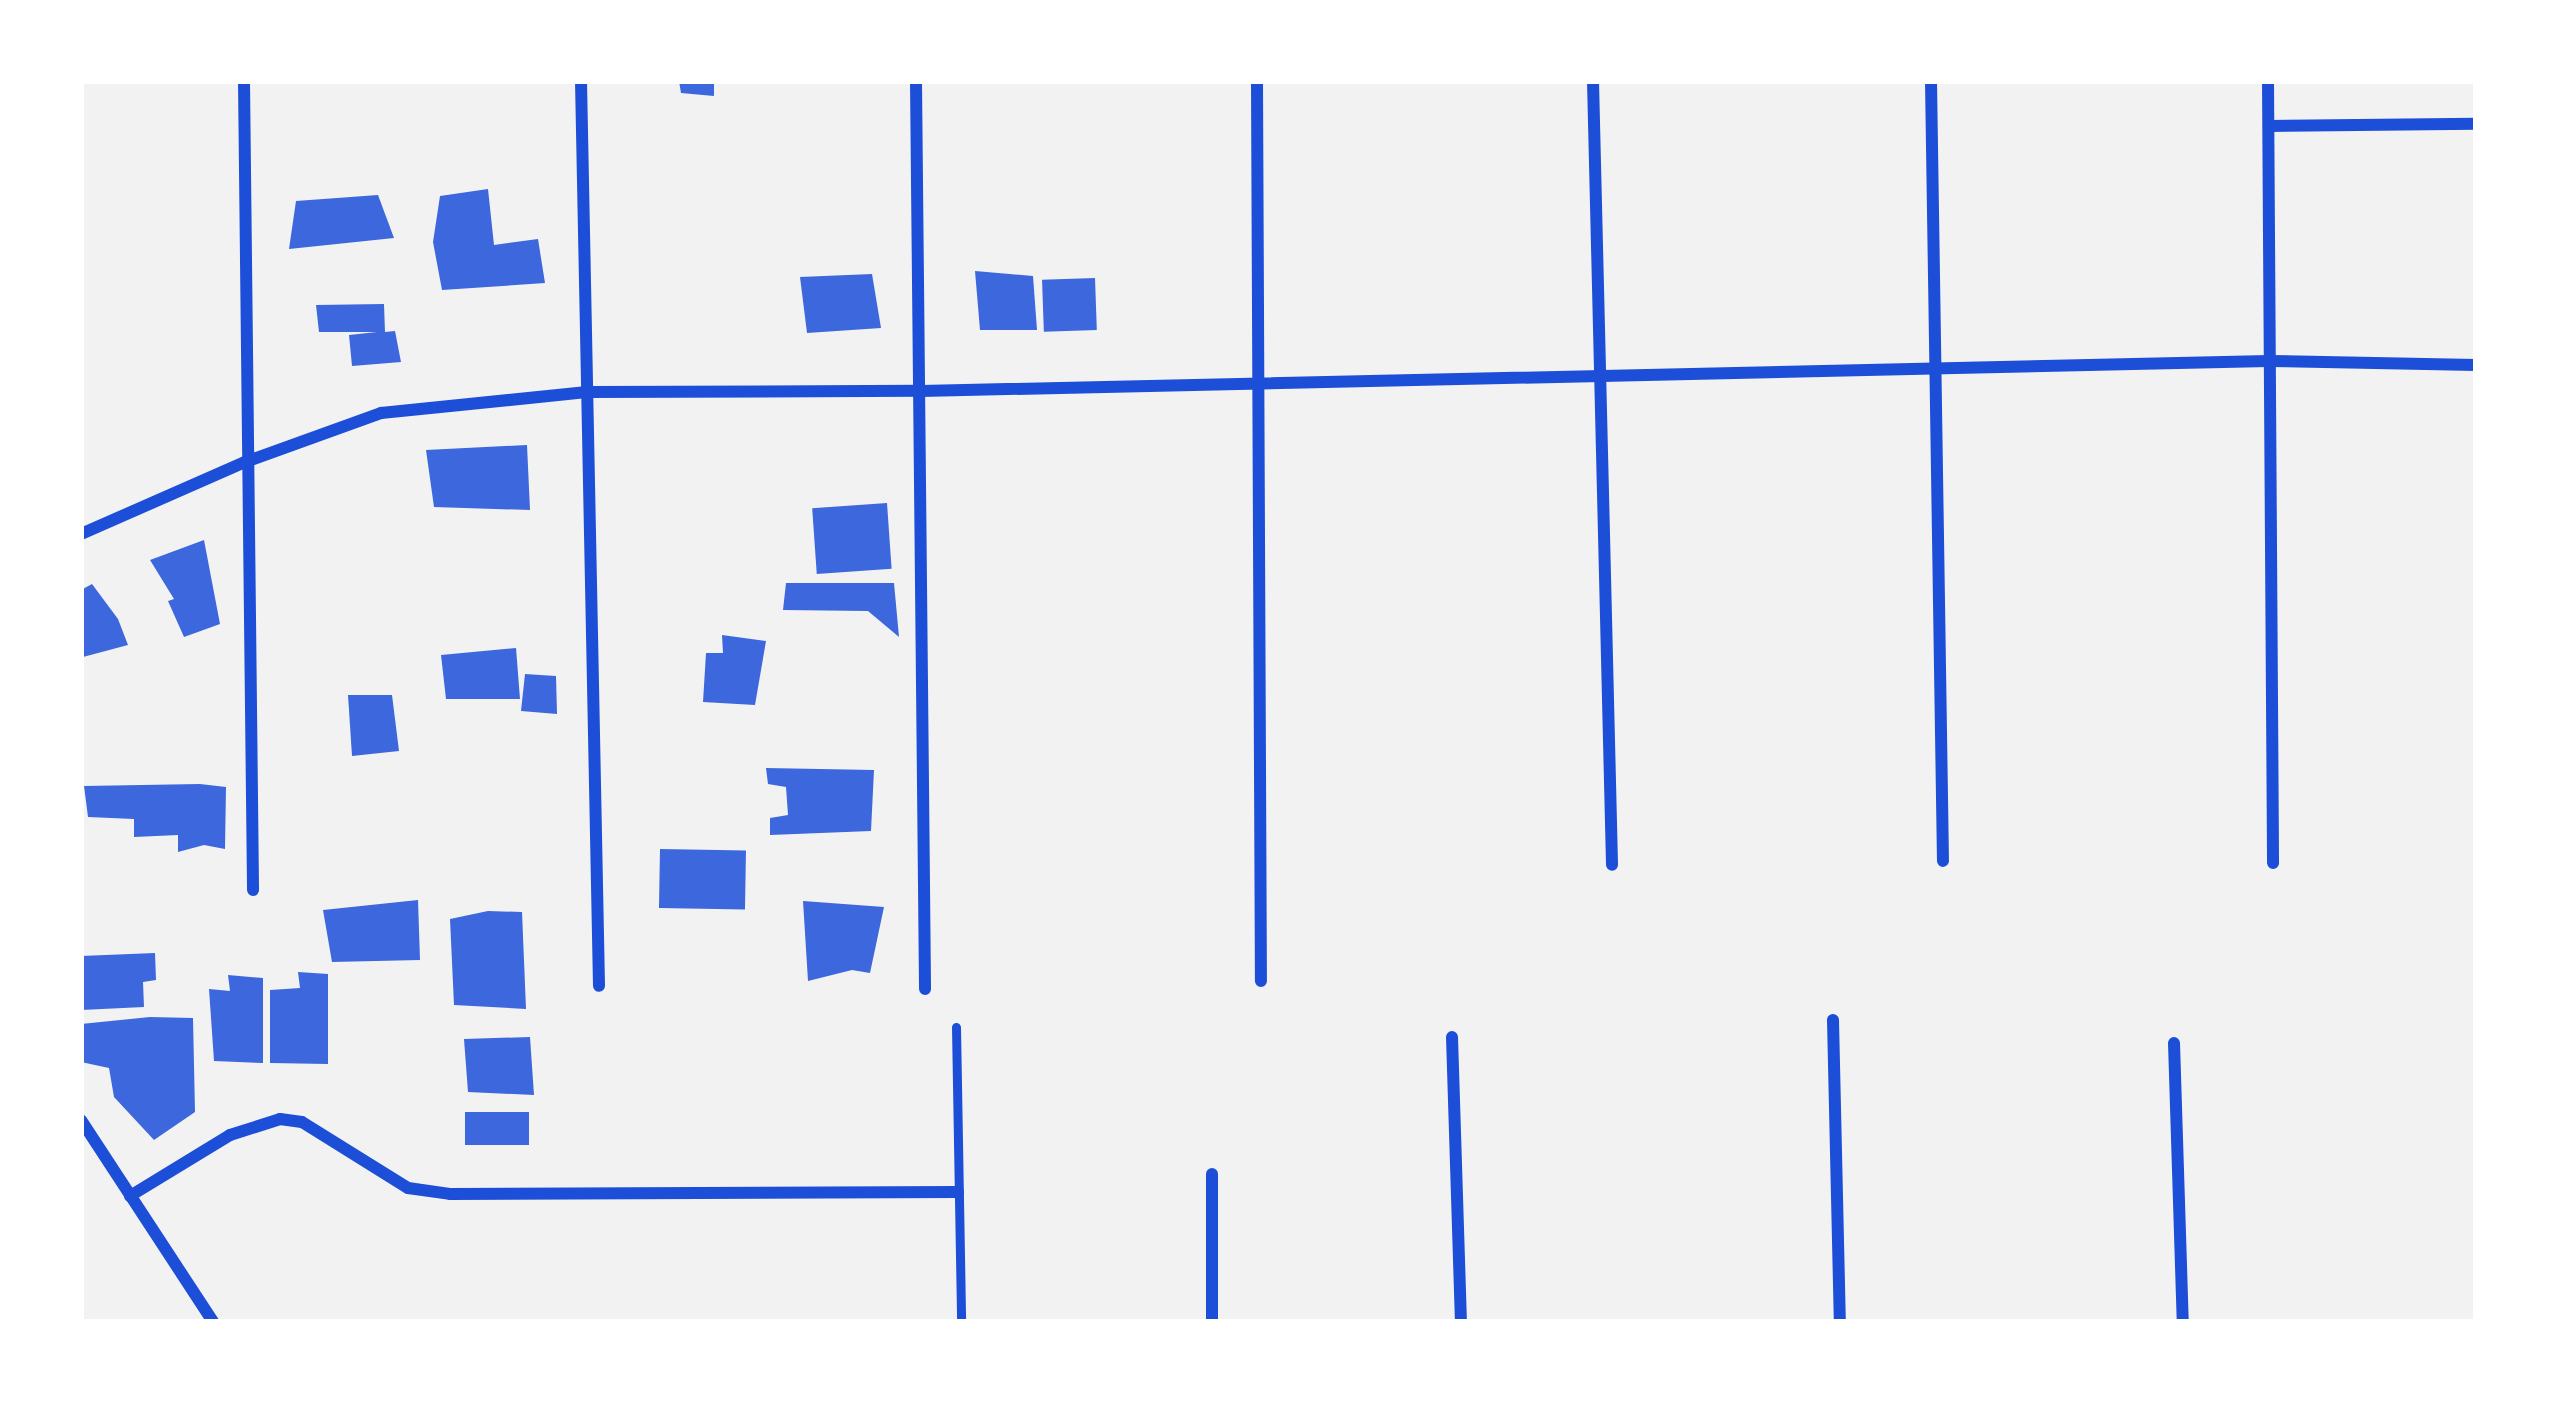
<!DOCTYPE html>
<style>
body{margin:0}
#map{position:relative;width:2557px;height:1403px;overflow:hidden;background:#f2f2f2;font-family:"Source Sans 3",sans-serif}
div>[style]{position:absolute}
.building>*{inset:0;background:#3d67dc;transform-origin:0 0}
.service>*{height:9px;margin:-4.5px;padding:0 4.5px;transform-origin:4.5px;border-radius:4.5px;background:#1d4ed8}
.minor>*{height:12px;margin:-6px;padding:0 6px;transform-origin:6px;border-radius:6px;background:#1d4ed8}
span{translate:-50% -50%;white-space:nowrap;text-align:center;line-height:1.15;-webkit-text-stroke:12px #fff;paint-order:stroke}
.frame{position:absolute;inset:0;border:84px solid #fff;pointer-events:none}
</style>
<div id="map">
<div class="building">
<div style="clip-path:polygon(679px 81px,714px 81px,714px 96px,681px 93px)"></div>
<div style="clip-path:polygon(488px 189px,494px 245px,538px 239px,545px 283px,442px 290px,433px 242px,440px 196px)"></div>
<div style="clip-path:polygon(378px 195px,394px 238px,289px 249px,296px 201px)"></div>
<div style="clip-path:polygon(975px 271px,1033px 276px,1037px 330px,980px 330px)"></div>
<div style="clip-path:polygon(872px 274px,881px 328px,807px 333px,800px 277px)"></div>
<div style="left:1095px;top:278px;width:52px;height:53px;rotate:88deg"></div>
<div style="clip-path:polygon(384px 304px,385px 332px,395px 331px,401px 362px,352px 366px,349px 335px,377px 332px,319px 332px,316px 305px)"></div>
<div style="clip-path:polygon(527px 445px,530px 510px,434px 507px,426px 450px)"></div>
<div style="left:887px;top:503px;width:66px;height:75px;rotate:86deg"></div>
<div style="clip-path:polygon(204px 540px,220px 624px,184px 637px,168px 601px,174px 599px,150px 560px)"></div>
<div style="clip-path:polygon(786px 583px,894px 583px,899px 637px,868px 611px,783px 610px)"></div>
<div style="clip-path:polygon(92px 584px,118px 619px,128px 645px,83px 657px,81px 590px)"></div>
<div style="clip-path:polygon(722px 635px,766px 641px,755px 705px,703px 702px,706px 653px,723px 653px)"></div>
<div style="clip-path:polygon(516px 648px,520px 699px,446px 699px,441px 655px)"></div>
<div style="clip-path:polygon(525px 674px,556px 676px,557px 714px,521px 711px)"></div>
<div style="clip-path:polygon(348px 695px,392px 695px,399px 751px,352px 756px)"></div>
<div style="clip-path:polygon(766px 768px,874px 770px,871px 831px,770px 835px,770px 818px,788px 815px,786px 787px,768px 784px)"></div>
<div style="clip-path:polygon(200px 784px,226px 787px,225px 849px,204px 845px,178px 852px,178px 835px,134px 837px,134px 819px,88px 817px,84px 786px)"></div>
<div style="left:660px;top:849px;width:86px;height:59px;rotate:1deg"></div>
<div style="clip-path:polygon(418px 900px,420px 960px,332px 962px,323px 910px)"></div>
<div style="clip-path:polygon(803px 901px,884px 907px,870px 973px,852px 970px,808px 981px)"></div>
<div style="clip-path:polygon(488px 911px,522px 912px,526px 1009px,454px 1005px,450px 919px)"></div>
<div style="clip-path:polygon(155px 953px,156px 980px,143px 982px,144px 1007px,81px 1010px,81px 956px)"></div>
<div style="clip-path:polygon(298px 972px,328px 974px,328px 1064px,270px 1063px,270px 990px,300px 988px)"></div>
<div style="clip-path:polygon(228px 975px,263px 978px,263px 1063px,214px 1061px,209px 989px,230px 991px)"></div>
<div style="clip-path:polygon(150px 1017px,193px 1018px,195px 1112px,154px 1140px,114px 1097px,109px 1068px,81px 1062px,81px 1024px)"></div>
<div style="clip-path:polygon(530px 1037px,534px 1095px,468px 1092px,464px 1039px)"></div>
<div style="left:529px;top:1112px;width:33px;height:64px;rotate:90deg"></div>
</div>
<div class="service">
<div style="left:956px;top:1027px;width:295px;rotate:89deg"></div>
</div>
<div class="minor">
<div style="left:244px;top:81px;width:809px;rotate:89.36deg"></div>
<div style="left:581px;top:81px;width:905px;rotate:88.86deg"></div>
<div style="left:916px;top:81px;width:908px;rotate:89.43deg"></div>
<div style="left:1257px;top:81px;width:900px;rotate:89.75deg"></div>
<div style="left:1593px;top:81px;width:784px;rotate:88.61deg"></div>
<div style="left:1931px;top:81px;width:780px;rotate:89.12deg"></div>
<div style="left:2268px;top:81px;width:782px;rotate:89.63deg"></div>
<div style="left:2269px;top:126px;width:207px;rotate:-0.6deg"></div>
<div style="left:81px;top:534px;width:179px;rotate:-23.7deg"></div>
<div style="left:245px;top:462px;width:145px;rotate:-19.8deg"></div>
<div style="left:381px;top:413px;width:207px;rotate:-5.8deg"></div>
<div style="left:587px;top:392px;width:334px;rotate:-0.2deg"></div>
<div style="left:921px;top:391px;width:1348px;rotate:-1.27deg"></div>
<div style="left:2269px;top:361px;width:207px;rotate:1.1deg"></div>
<div style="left:1833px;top:1020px;width:302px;rotate:88.7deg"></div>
<div style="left:1452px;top:1037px;width:285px;rotate:88.2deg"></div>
<div style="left:2174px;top:1043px;width:279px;rotate:88.2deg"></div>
<div style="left:81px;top:1120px;width:241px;rotate:56.8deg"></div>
<div style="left:130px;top:1196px;width:117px;rotate:-31.4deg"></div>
<div style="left:230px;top:1135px;width:52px;rotate:-17.7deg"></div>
<div style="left:280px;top:1119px;width:22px;rotate:8deg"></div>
<div style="left:302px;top:1122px;width:125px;rotate:31.9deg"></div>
<div style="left:408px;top:1188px;width:42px;rotate:8.1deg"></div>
<div style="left:450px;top:1194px;width:508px;rotate:-0.23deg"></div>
<div style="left:1212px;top:1322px;width:148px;rotate:-90deg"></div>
</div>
<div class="frame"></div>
</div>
